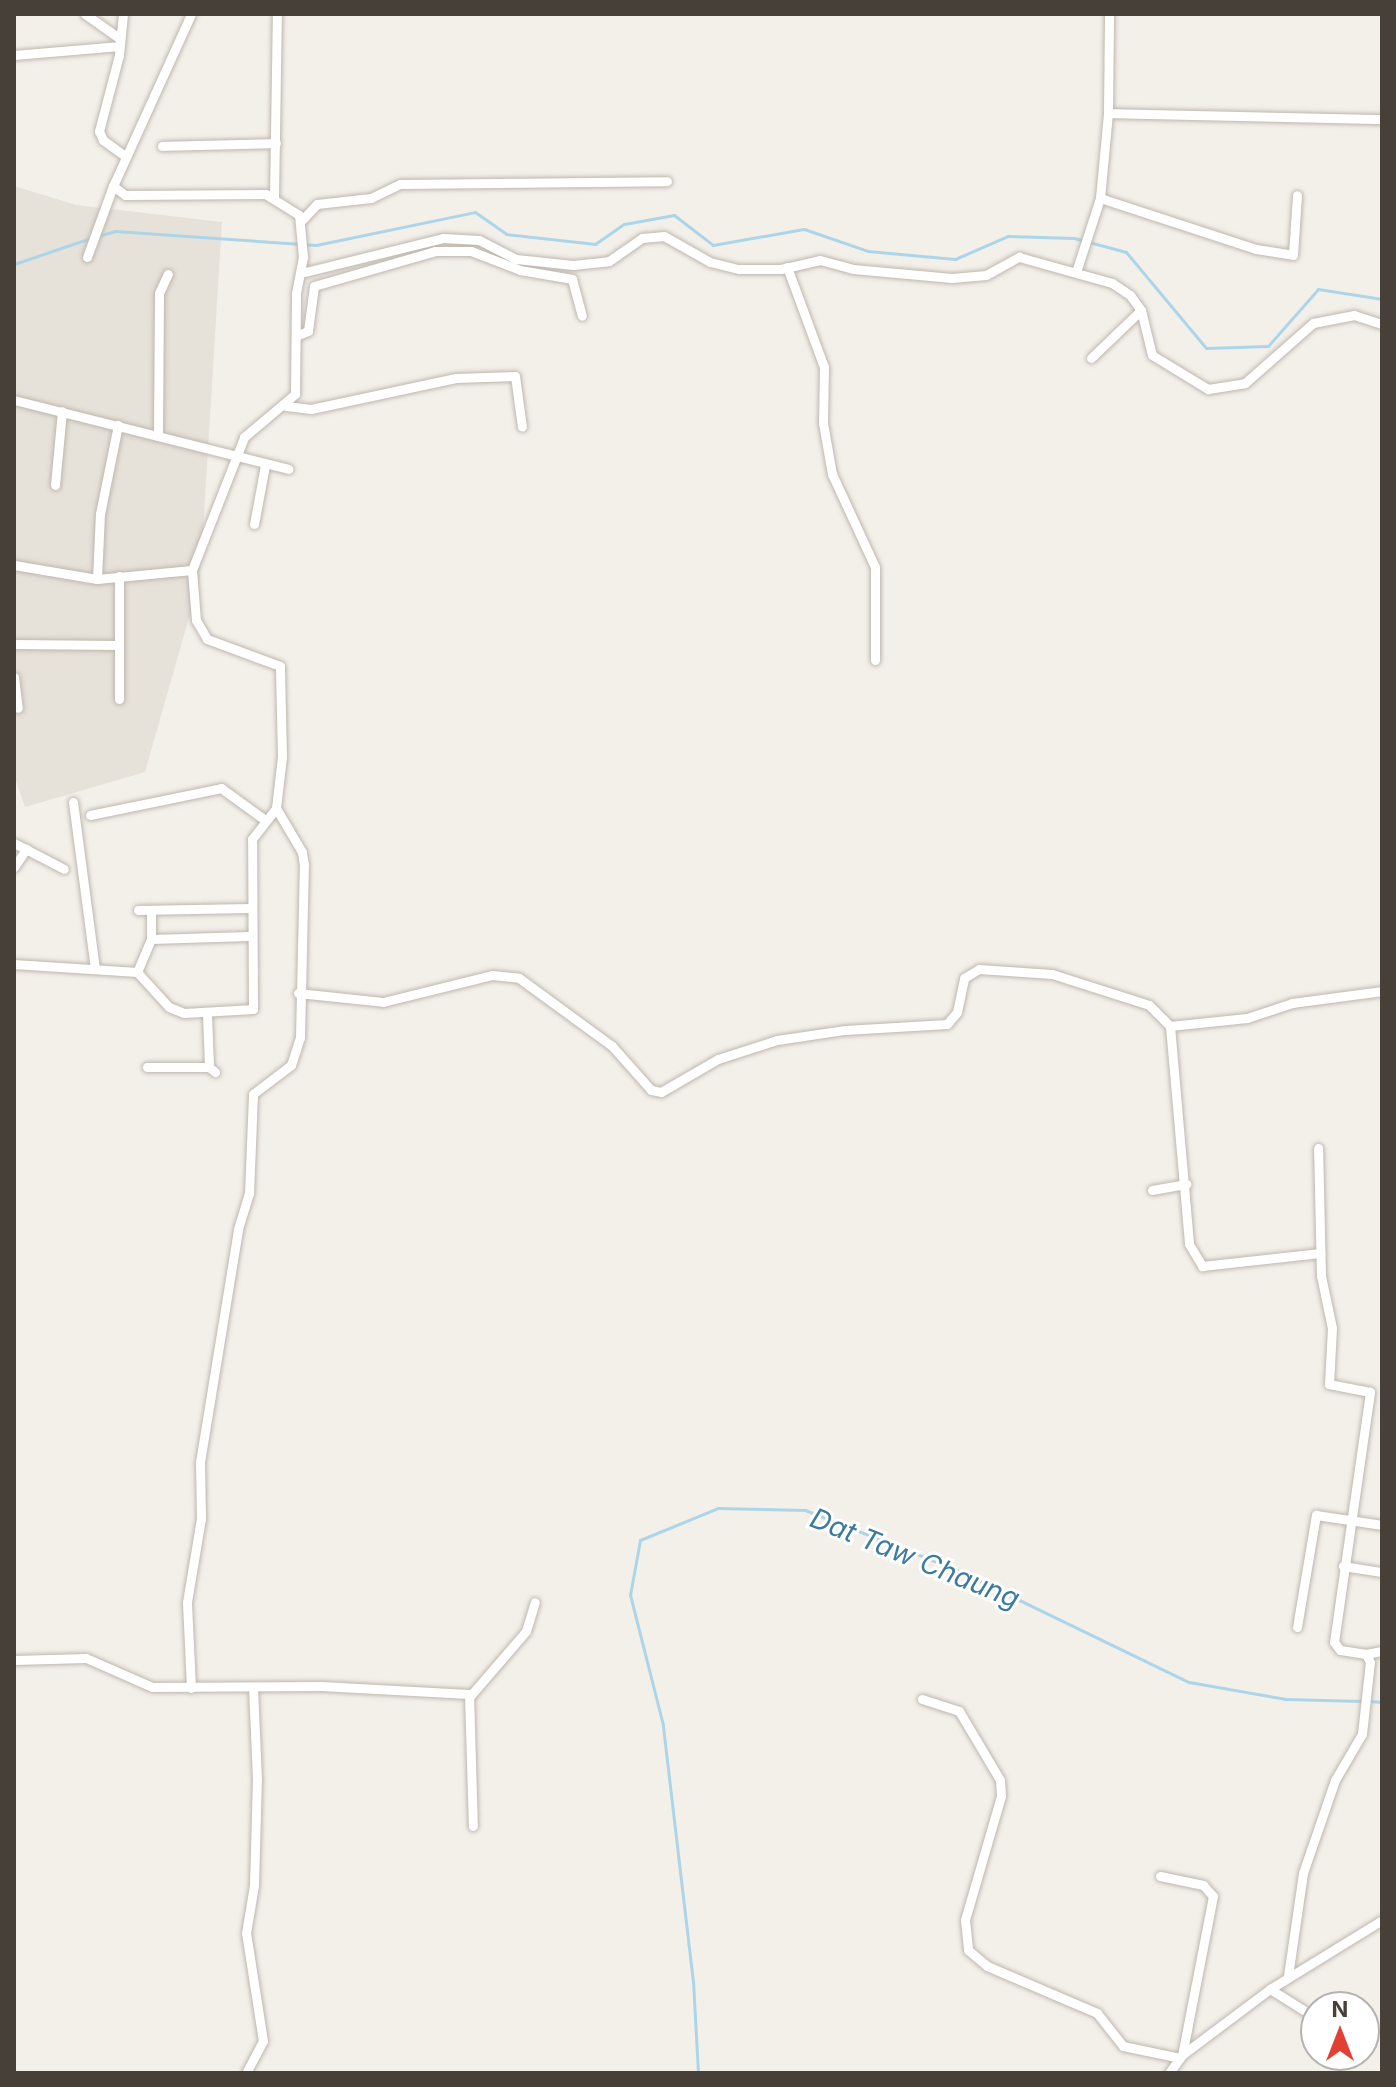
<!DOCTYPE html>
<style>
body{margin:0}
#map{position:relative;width:1396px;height:2087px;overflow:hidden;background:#f3f0ea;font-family:Inter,sans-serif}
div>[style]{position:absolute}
.residential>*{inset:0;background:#e6e1d9}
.stream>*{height:3px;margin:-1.5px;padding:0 1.5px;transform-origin:1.5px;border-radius:1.5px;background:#add5e9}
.roads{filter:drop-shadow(0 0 2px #beb7ad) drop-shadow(0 0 2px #beb7ad)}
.minor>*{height:9px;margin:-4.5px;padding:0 4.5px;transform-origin:4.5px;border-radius:4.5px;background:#fff}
span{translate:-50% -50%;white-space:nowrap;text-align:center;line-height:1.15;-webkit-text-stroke:6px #fff;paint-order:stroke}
.water-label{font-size:28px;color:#3b7ba0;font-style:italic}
.frame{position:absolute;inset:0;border:16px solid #464039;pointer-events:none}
.north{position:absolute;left:1300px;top:1991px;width:80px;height:80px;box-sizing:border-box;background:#fff;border:2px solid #b5b3b0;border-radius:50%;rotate:0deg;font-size:22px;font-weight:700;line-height:32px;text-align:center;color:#464039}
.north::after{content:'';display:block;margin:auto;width:28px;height:36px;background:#e24032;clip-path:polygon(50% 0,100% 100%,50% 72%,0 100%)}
</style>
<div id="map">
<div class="residential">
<div style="clip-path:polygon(14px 186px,76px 205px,222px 222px,200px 579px,145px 772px,25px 807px,14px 775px)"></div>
</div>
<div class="stream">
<div style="left:98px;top:236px;width:18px;rotate:-16deg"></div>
<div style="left:115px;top:231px;width:201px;rotate:4deg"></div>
<div style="left:316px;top:245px;width:162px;rotate:-11.7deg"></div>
<div style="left:475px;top:212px;width:38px;rotate:35deg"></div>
<div style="left:506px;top:234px;width:90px;rotate:6.4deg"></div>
<div style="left:595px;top:244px;width:35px;rotate:-35deg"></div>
<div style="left:624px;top:224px;width:51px;rotate:-10.2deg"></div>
<div style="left:674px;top:215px;width:49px;rotate:37.6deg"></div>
<div style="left:713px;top:245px;width:92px;rotate:-10deg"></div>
<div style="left:804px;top:229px;width:68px;rotate:19deg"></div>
<div style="left:868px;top:251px;width:87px;rotate:5.3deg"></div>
<div style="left:955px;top:259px;width:58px;rotate:-23.5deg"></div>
<div style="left:1008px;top:236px;width:66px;rotate:1.7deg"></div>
<div style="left:1074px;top:238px;width:54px;rotate:15.1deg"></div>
<div style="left:1126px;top:252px;width:125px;rotate:50.2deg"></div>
<div style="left:1206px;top:348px;width:62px;rotate:-1.8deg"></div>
<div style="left:1268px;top:346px;width:76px;rotate:-48.7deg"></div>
<div style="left:1318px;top:289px;width:65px;rotate:8.9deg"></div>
<div style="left:14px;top:264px;width:81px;rotate:-18.7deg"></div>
<div style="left:1370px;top:1701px;width:12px;rotate:5deg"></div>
<div style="left:698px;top:2073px;width:91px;rotate:-93.1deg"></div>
<div style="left:693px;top:1982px;width:259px;rotate:-96.7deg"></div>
<div style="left:663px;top:1725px;width:134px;rotate:-104.2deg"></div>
<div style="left:630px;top:1595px;width:56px;rotate:-79.7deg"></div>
<div style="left:640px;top:1540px;width:84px;rotate:-22.3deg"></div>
<div style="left:718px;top:1508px;width:87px;rotate:1.3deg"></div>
<div style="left:805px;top:1510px;width:163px;rotate:21.5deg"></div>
<div style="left:957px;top:1570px;width:258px;rotate:25.8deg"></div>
<div style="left:1189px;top:1682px;width:97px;rotate:10deg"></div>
<div style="left:1285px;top:1699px;width:77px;rotate:1.5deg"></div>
</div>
<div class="roads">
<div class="minor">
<div style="left:85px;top:14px;width:42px;rotate:35.2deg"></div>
<div style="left:123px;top:14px;width:41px;rotate:95.6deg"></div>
<div style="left:119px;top:55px;width:79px;rotate:104.7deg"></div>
<div style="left:99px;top:131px;width:10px;rotate:66deg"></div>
<div style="left:103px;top:140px;width:27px;rotate:36deg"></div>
<div style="left:14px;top:55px;width:106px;rotate:-4.9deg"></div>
<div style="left:1108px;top:113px;width:274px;rotate:1.3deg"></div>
<div style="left:162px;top:146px;width:114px;rotate:-1.5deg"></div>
<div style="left:274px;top:198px;width:184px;rotate:-89.1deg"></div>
<div style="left:1100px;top:198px;width:164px;rotate:18.1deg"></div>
<div style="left:1256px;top:249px;width:37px;rotate:9deg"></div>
<div style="left:1293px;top:255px;width:60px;rotate:-86.2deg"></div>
<div style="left:302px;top:220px;width:22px;rotate:-47deg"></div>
<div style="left:317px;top:204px;width:54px;rotate:-6.3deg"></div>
<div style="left:371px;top:198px;width:32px;rotate:-26deg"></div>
<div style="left:400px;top:184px;width:267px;rotate:-0.6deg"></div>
<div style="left:87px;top:257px;width:76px;rotate:-69.9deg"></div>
<div style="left:787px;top:267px;width:107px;rotate:69.7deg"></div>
<div style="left:824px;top:367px;width:56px;rotate:91deg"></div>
<div style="left:823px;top:423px;width:52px;rotate:80deg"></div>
<div style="left:832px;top:474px;width:102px;rotate:65.2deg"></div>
<div style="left:875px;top:567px;width:93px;rotate:90deg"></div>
<div style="left:1076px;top:272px;width:78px;rotate:-72deg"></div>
<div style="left:1100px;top:198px;width:85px;rotate:-84.6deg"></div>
<div style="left:1108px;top:113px;width:99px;rotate:-89.4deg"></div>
<div style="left:301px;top:273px;width:146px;rotate:-13.8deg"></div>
<div style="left:443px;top:238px;width:36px;rotate:3deg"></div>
<div style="left:479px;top:240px;width:42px;rotate:27.2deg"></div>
<div style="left:516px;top:259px;width:57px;rotate:6deg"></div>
<div style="left:573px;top:265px;width:36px;rotate:-6deg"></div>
<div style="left:609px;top:261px;width:40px;rotate:-34.9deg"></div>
<div style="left:642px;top:238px;width:22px;rotate:-5deg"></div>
<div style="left:664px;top:236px;width:53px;rotate:29.5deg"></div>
<div style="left:710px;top:262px;width:30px;rotate:14deg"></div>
<div style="left:739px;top:269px;width:42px"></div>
<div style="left:781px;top:269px;width:40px;rotate:-13deg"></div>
<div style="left:820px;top:260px;width:34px;rotate:15deg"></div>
<div style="left:853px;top:269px;width:99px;rotate:5.2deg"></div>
<div style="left:952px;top:278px;width:34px;rotate:-5deg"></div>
<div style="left:986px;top:275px;width:38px;rotate:-29deg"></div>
<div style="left:1019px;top:257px;width:97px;rotate:15.6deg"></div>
<div style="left:1112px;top:283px;width:22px;rotate:34deg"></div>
<div style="left:1130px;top:295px;width:19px;rotate:54deg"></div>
<div style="left:1141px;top:310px;width:46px;rotate:76.3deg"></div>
<div style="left:1152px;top:355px;width:66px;rotate:31.3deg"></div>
<div style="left:1208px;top:389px;width:37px;rotate:-9deg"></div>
<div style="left:1245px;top:383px;width:91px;rotate:-41.4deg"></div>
<div style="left:1313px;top:323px;width:42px;rotate:-11deg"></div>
<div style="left:1354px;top:315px;width:29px;rotate:18deg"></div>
<div style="left:298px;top:335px;width:11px;rotate:-22deg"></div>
<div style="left:308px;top:331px;width:45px;rotate:-82.4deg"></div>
<div style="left:314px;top:286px;width:126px;rotate:-16.1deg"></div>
<div style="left:435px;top:251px;width:36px"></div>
<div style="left:471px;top:251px;width:53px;rotate:21.2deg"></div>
<div style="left:520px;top:270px;width:53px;rotate:9.8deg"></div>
<div style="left:572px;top:279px;width:38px;rotate:75deg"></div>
<div style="left:1091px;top:358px;width:69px;rotate:-43.8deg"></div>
<div style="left:14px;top:400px;width:283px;rotate:14.1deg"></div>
<div style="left:286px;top:406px;width:25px;rotate:7deg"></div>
<div style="left:311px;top:409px;width:148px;rotate:-12.1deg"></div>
<div style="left:456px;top:378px;width:59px;rotate:-1.9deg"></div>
<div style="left:515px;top:376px;width:51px;rotate:82.2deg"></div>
<div style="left:158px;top:436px;width:143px;rotate:-89.6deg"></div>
<div style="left:159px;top:293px;width:21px;rotate:-65deg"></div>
<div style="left:55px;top:485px;width:74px;rotate:-84.6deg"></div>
<div style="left:254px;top:524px;width:60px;rotate:-79.4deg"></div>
<div style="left:14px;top:565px;width:84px;rotate:9.6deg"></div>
<div style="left:97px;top:579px;width:95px;rotate:-5.4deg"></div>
<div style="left:192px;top:570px;width:143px;rotate:-68.6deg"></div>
<div style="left:244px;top:437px;width:67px;rotate:-40.1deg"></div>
<div style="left:295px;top:394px;width:101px;rotate:-89.4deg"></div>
<div style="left:296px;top:293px;width:37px;rotate:-79deg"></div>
<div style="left:303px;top:257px;width:42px;rotate:-95.4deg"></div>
<div style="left:299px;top:215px;width:39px;rotate:-148deg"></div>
<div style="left:266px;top:194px;width:141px;rotate:179.6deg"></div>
<div style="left:125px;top:195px;width:15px;rotate:-143deg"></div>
<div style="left:113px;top:186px;width:189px;rotate:-65.6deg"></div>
<div style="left:119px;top:576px;width:123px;rotate:90deg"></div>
<div style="left:97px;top:579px;width:65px;rotate:-87.4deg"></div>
<div style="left:100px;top:514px;width:91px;rotate:-78.6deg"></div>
<div style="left:14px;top:644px;width:105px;rotate:0.5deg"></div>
<div style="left:14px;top:677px;width:31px;rotate:83deg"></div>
<div style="left:73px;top:802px;width:168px;rotate:82.5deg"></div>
<div style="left:90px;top:815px;width:134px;rotate:-11.6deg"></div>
<div style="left:221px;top:788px;width:54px;rotate:36deg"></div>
<div style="left:14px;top:843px;width:56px;rotate:27.5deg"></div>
<div style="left:14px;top:867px;width:22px;rotate:-56deg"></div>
<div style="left:138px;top:910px;width:112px;rotate:-1deg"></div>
<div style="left:151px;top:910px;width:29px;rotate:90deg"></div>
<div style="left:249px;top:936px;width:98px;rotate:178.2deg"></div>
<div style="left:151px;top:939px;width:36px;rotate:113deg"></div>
<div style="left:137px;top:972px;width:47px;rotate:47.6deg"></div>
<div style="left:169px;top:1007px;width:16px;rotate:22deg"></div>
<div style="left:184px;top:1013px;width:69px;rotate:-3.3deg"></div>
<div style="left:253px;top:1009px;width:170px;rotate:-90.3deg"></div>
<div style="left:252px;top:839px;width:39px;rotate:-52deg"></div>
<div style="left:14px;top:964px;width:123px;rotate:3.7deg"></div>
<div style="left:298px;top:993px;width:85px;rotate:6deg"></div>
<div style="left:383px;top:1002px;width:112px;rotate:-13.9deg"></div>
<div style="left:492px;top:975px;width:27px;rotate:6deg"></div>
<div style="left:519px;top:978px;width:115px;rotate:36.2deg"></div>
<div style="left:612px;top:1046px;width:59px;rotate:48.4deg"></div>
<div style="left:651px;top:1090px;width:10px;rotate:11deg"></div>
<div style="left:661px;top:1092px;width:66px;rotate:-30.1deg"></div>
<div style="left:718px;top:1059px;width:62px;rotate:-17.9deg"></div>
<div style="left:777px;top:1040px;width:69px;rotate:-8.4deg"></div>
<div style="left:845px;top:1030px;width:102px;rotate:-3.4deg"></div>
<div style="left:947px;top:1024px;width:16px;rotate:-50deg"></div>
<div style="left:957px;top:1012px;width:35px;rotate:-78deg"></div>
<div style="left:964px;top:978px;width:17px;rotate:-31deg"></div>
<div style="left:979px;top:969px;width:73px;rotate:3.9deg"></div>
<div style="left:1052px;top:974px;width:102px;rotate:17.7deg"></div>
<div style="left:1149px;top:1005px;width:30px;rotate:45deg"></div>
<div style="left:1170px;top:1026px;width:219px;rotate:85deg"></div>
<div style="left:1189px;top:1244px;width:26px;rotate:59deg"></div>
<div style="left:1202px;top:1266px;width:119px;rotate:-6.3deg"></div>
<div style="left:207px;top:1014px;width:53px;rotate:87.8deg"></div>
<div style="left:209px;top:1067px;width:8px;rotate:40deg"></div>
<div style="left:1170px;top:1026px;width:77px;rotate:-5.9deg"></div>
<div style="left:1247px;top:1018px;width:47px;rotate:-18.4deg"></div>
<div style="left:1292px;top:1003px;width:91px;rotate:-7.6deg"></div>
<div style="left:147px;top:1067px;width:62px"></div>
<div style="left:1152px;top:1190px;width:35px;rotate:-10deg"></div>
<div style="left:1343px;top:1566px;width:39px;rotate:9deg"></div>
<div style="left:1297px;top:1627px;width:114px;rotate:-80.4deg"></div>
<div style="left:1316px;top:1515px;width:67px;rotate:8.6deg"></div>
<div style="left:1366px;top:1654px;width:16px;rotate:-11deg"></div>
<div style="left:14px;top:1660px;width:72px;rotate:-1.6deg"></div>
<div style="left:86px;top:1658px;width:72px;rotate:23.7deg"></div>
<div style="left:152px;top:1687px;width:169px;rotate:-0.3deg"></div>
<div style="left:321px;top:1686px;width:148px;rotate:3.1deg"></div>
<div style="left:469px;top:1694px;width:132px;rotate:88.3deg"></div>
<div style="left:191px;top:1688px;width:86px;rotate:-92.7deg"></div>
<div style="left:187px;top:1602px;width:85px;rotate:-80.5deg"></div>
<div style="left:201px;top:1518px;width:56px;rotate:-91deg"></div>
<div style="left:200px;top:1462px;width:236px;rotate:-80.7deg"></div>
<div style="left:238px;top:1229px;width:37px;rotate:-73deg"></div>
<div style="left:249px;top:1194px;width:100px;rotate:-87.7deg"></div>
<div style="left:253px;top:1094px;width:48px;rotate:-37.3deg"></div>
<div style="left:291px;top:1065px;width:28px;rotate:-72deg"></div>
<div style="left:300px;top:1038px;width:173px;rotate:-88.7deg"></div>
<div style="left:304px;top:865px;width:13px;rotate:-99deg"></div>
<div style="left:302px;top:852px;width:51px;rotate:-120.6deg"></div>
<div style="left:276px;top:808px;width:51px;rotate:-83.3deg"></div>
<div style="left:282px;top:757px;width:91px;rotate:-91.3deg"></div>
<div style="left:280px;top:666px;width:78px;rotate:-159.7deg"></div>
<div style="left:207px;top:639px;width:22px;rotate:-120deg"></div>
<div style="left:196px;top:620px;width:50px;rotate:-94.6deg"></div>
<div style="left:471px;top:1695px;width:84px;rotate:-49.3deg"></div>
<div style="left:526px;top:1631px;width:30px;rotate:-73deg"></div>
<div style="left:922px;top:1699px;width:39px;rotate:18deg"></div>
<div style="left:959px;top:1711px;width:80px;rotate:59.3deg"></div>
<div style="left:1000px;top:1780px;width:16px;rotate:86deg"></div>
<div style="left:1001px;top:1796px;width:129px;rotate:106.2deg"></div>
<div style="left:965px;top:1920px;width:30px;rotate:84deg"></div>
<div style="left:968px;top:1950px;width:25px;rotate:40deg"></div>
<div style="left:987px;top:1966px;width:120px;rotate:23.1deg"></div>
<div style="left:1097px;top:2013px;width:42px;rotate:51.8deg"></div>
<div style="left:1123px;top:2046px;width:58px;rotate:11.9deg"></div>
<div style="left:1160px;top:1876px;width:44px;rotate:11.8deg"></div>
<div style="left:1203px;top:1885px;width:15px;rotate:48deg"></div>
<div style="left:1213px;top:1896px;width:162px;rotate:101deg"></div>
<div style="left:1288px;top:1976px;width:104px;rotate:-81.7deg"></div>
<div style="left:1303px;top:1873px;width:98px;rotate:-71deg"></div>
<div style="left:1335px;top:1780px;width:53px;rotate:-59.6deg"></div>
<div style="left:1362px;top:1734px;width:72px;rotate:-83.7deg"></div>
<div style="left:1370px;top:1662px;width:9px;rotate:-117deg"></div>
<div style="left:1366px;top:1654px;width:26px;rotate:-171deg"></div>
<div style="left:1340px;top:1650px;width:10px;rotate:-127deg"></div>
<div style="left:1334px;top:1642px;width:253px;rotate:-81.8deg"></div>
<div style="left:1370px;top:1392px;width:42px;rotate:-169deg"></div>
<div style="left:1329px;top:1384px;width:56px;rotate:-86.9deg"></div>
<div style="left:1332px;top:1328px;width:53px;rotate:-101.9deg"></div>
<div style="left:1321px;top:1276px;width:128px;rotate:-91.3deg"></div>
<div style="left:1270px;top:1989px;width:54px;rotate:32.2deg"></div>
<div style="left:246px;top:2073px;width:36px;rotate:-62deg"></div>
<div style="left:263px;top:2041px;width:109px;rotate:-98.9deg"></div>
<div style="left:246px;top:1933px;width:49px;rotate:-80.5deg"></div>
<div style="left:254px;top:1885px;width:106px;rotate:-88.4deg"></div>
<div style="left:257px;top:1779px;width:92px;rotate:-92.5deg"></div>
<div style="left:1169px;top:2073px;width:22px;rotate:-54deg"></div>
<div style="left:1182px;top:2055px;width:110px;rotate:-36.9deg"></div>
<div style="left:1270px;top:1989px;width:132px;rotate:-31.6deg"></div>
</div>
</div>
<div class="water-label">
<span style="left:915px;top:1558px;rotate:22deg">Dat Taw Chaung</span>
</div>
<div class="frame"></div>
<div class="north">N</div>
</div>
